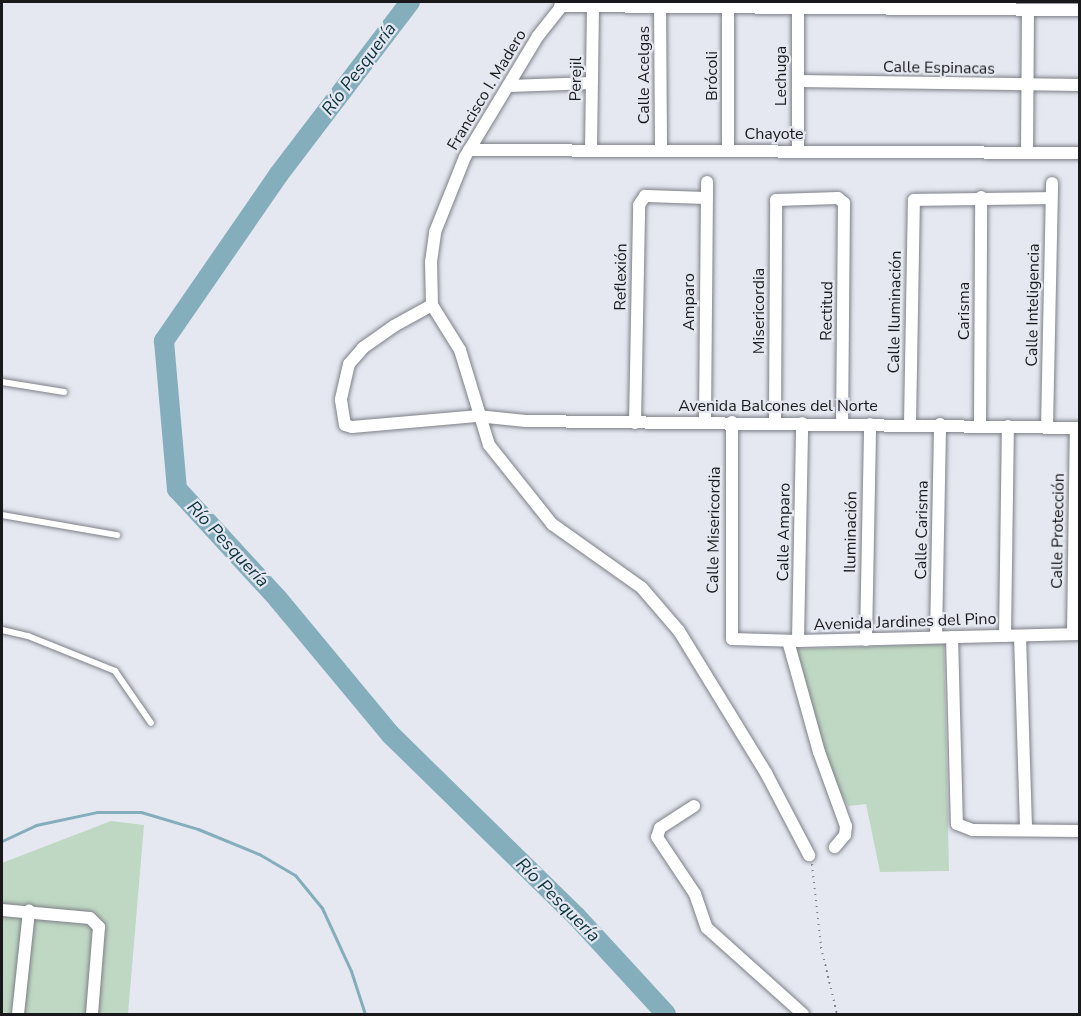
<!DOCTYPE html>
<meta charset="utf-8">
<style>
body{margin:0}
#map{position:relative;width:1081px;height:1016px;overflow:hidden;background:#e5e8f0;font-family:"Nunito Sans",sans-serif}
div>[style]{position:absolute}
.green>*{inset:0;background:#bfd8c3}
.stream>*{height:3px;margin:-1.5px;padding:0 1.5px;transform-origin:1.5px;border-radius:1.5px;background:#84aebc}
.river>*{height:20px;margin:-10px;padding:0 10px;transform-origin:10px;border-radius:10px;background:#84aebc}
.path>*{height:2px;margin-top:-1px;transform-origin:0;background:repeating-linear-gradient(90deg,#7e8085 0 1.5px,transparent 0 6px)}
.roads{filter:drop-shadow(0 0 2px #7d7f87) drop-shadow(0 0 2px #7d7f87)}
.service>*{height:6px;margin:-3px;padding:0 3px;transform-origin:3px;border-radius:3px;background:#fff}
.minor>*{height:12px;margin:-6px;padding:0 6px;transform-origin:6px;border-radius:6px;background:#fff}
span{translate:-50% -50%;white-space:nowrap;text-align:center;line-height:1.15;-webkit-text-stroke:4.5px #e5e8f0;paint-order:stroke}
.street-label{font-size:16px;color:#19191c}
.water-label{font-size:18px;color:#0a333e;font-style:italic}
.frame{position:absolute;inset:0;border:3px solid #19191c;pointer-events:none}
</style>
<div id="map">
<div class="green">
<div style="clip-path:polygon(944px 644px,949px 871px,880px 872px,866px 804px,848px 806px,828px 770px,793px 649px)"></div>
<div style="clip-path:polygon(111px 821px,144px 825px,128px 1014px,2px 1014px,2px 863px)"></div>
</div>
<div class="stream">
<div style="left:2px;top:841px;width:38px;rotate:-25deg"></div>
<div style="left:36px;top:825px;width:62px;rotate:-12deg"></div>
<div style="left:97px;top:812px;width:44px"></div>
<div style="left:141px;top:812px;width:59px;rotate:16.6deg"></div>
<div style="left:198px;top:829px;width:66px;rotate:22.3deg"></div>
<div style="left:259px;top:854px;width:42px;rotate:30.3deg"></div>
<div style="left:295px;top:875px;width:43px;rotate:50.7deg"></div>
<div style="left:322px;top:908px;width:69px;rotate:65.3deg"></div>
<div style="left:351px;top:971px;width:45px;rotate:72deg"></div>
</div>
<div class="river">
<div style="left:410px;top:2px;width:216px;rotate:127.3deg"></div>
<div style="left:279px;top:174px;width:203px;rotate:124.6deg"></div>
<div style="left:164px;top:341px;width:149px;rotate:85deg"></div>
<div style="left:177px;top:489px;width:149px;rotate:47.4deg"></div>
<div style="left:278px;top:599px;width:175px;rotate:50.3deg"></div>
<div style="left:390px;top:734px;width:260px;rotate:44.4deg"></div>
<div style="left:576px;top:916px;width:133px;rotate:47.4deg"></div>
</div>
<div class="path">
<div style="left:812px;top:864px;width:83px;rotate:83.8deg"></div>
<div style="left:821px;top:947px;width:69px;rotate:76.6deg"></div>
</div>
<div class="roads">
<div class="service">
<div style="left:2px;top:382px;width:63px;rotate:9.2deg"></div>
<div style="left:2px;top:515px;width:117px;rotate:9.9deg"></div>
<div style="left:2px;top:630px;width:27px;rotate:13deg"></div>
<div style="left:28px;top:636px;width:94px;rotate:21.9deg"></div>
<div style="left:115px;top:671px;width:63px;rotate:55.3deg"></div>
</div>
<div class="minor">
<div style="left:660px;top:2px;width:147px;rotate:89.6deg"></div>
<div style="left:560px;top:6px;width:520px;rotate:0.44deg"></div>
<div style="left:798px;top:81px;width:282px;rotate:0.8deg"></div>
<div style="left:509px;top:86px;width:83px;rotate:-2.1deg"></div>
<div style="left:469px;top:150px;width:611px;rotate:0.28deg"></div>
<div style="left:591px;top:150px;width:142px;rotate:-89.2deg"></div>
<div style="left:728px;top:150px;width:148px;rotate:-90deg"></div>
<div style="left:798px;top:150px;width:148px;rotate:-90deg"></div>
<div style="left:1027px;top:153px;width:142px;rotate:-89.6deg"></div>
<div style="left:432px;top:305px;width:43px;rotate:151.1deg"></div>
<div style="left:394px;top:326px;width:38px;rotate:145deg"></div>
<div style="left:363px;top:348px;width:21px;rotate:131deg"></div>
<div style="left:349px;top:364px;width:37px;rotate:103deg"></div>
<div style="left:341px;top:400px;width:25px;rotate:81deg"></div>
<div style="left:345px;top:425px;width:7px;rotate:16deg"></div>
<div style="left:352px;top:427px;width:125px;rotate:-5deg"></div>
<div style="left:477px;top:416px;width:49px;rotate:5.8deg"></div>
<div style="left:526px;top:421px;width:554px;rotate:0.72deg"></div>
<div style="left:432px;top:305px;width:53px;rotate:58.1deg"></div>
<div style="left:460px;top:350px;width:99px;rotate:73deg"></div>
<div style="left:489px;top:445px;width:101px;rotate:51.4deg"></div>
<div style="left:552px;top:524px;width:110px;rotate:35.4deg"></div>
<div style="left:642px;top:588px;width:57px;rotate:49.3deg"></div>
<div style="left:679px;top:631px;width:167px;rotate:58.5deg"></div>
<div style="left:766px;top:773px;width:93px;rotate:62.3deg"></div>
<div style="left:432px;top:305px;width:43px;rotate:-91.3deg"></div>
<div style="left:431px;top:262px;width:30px;rotate:-82deg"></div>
<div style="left:435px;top:232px;width:81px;rotate:-68.2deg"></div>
<div style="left:465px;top:157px;width:141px;rotate:-58.9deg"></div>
<div style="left:538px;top:36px;width:43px;rotate:-51.5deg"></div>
<div style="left:705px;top:421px;width:239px;rotate:-89.5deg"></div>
<div style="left:732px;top:422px;width:217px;rotate:90deg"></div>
<div style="left:732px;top:639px;width:66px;rotate:1.7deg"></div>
<div style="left:798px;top:641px;width:282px;rotate:-1.4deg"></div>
<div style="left:775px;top:422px;width:222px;rotate:-89.7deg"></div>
<div style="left:776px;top:200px;width:62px;rotate:-1.8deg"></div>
<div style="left:838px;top:198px;width:8px;rotate:40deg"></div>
<div style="left:844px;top:203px;width:221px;rotate:90.5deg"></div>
<div style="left:635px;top:423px;width:218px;rotate:-88.9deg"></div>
<div style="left:639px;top:205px;width:11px;rotate:-56deg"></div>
<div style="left:645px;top:196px;width:62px;rotate:1.8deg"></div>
<div style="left:910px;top:424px;width:224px;rotate:-89deg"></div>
<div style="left:914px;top:200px;width:137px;rotate:-0.8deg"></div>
<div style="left:980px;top:425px;width:228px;rotate:-89.7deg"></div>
<div style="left:1047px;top:427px;width:244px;rotate:-88.8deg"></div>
<div style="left:1073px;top:634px;width:206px;rotate:-89.2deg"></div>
<div style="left:1005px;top:636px;width:210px;rotate:-89.2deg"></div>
<div style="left:1020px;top:636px;width:194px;rotate:88.2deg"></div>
<div style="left:936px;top:637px;width:213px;rotate:-88.9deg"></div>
<div style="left:952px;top:637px;width:187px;rotate:88.5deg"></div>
<div style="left:957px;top:824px;width:17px;rotate:21deg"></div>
<div style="left:973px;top:830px;width:107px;rotate:0.5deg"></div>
<div style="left:866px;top:640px;width:216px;rotate:-88.9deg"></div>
<div style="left:788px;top:641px;width:115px;rotate:74.4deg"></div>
<div style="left:819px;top:752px;width:79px;rotate:70deg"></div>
<div style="left:846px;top:826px;width:9px;rotate:96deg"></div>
<div style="left:845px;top:835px;width:16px;rotate:130deg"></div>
<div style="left:798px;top:641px;width:218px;rotate:-88.9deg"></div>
<div style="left:694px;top:806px;width:40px;rotate:147.1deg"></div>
<div style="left:660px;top:828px;width:9px;rotate:108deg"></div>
<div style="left:657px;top:837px;width:69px;rotate:56.3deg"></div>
<div style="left:695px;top:894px;width:36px;rotate:71deg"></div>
<div style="left:707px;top:928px;width:129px;rotate:41.9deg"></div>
<div style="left:2px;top:910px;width:88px;rotate:5.2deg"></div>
<div style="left:90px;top:918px;width:13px;rotate:45deg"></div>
<div style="left:99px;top:927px;width:87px;rotate:94.6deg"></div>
<div style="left:18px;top:1014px;width:104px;rotate:-83.9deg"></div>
</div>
</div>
<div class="street-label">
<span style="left:939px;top:68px;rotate:1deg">Calle Espinacas</span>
<span style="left:644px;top:75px;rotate:-90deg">Calle Acelgas</span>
<span style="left:712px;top:76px;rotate:-90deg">Brócoli</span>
<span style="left:781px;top:76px;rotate:-90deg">Lechuga</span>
<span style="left:576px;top:79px;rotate:-89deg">Perejil</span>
<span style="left:487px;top:90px;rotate:-59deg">Francisco I. Madero</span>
<span style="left:774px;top:134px">Chayote</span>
<span style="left:621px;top:277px;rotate:-89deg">Reflexión</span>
<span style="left:689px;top:302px;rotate:-90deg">Amparo</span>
<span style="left:1033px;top:305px;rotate:-89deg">Calle Inteligencia</span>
<span style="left:759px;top:311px;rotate:-90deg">Misericordia</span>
<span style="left:827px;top:311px;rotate:-89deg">Rectitud</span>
<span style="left:964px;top:311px;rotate:-90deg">Carisma</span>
<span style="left:895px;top:312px;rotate:-89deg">Calle Iluminación</span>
<span style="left:778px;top:406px">Avenida Balcones del Norte</span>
<span style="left:714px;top:530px;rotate:-89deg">Calle Misericordia</span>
<span style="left:922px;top:530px;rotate:-89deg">Calle Carisma</span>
<span style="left:1058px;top:531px;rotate:-89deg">Calle Protección</span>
<span style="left:784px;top:532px;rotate:-89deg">Calle Amparo</span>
<span style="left:851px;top:532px;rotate:-89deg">Iluminación</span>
<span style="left:905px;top:622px;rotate:-2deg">Avenida Jardines del Pino</span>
</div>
<div class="water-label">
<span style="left:359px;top:69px;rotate:-53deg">Río Pesquería</span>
<span style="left:228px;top:544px;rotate:47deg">Río Pesquería</span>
<span style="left:558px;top:900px;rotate:45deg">Río Pesquería</span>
</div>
<div class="frame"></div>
</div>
